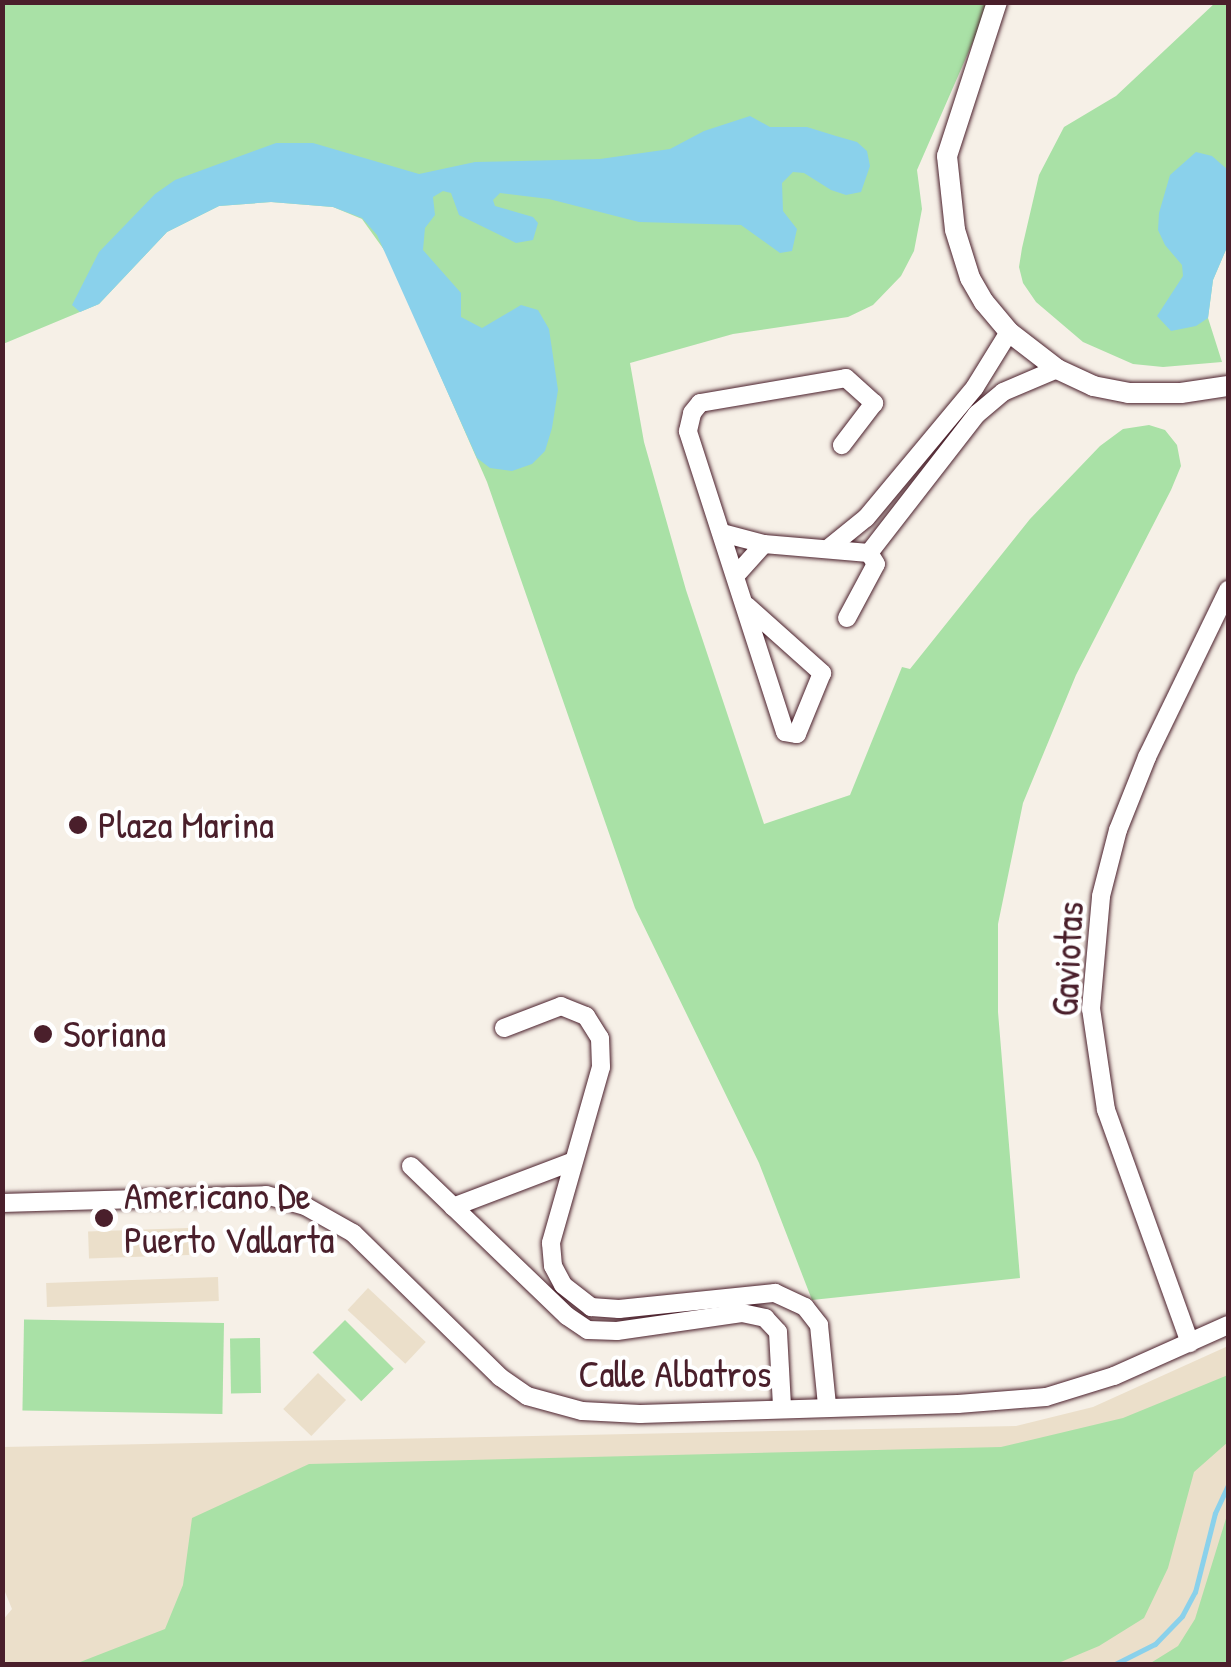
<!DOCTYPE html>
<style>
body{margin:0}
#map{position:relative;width:1231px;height:1667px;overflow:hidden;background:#f6f0e7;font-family:"Patrick Hand",sans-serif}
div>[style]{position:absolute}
.built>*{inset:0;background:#ebdfca;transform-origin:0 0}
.green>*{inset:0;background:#a9e1a6;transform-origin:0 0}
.water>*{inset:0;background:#8ad1eb}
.stream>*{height:5px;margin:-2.5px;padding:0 2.5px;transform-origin:2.5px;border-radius:2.5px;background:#8ad1eb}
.roads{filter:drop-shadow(0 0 2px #4a1f2b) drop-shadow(0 0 2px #4a1f2b)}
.minor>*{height:18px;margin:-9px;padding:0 9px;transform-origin:9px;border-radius:9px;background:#fff}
.tertiary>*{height:20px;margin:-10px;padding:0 10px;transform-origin:10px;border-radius:10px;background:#fff}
.dots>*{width:28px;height:28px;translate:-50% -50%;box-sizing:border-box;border:5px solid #fff;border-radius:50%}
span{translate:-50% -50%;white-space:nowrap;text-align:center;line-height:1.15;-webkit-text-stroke:8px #fff;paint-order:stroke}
.poi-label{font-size:38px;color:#4a1f2b}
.left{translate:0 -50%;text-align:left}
.street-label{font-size:38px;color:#4a1f2b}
.frame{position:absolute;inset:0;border:5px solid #4a1f2b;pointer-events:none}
</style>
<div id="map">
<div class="built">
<div style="left:188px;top:1228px;width:27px;height:100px;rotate:88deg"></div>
<div style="left:218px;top:1277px;width:24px;height:172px;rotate:88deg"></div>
<div style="left:368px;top:1288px;width:79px;height:30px;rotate:43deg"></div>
<div style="clip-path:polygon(1228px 1346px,1228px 1664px,3px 1664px,2px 1621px,12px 1609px,3px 1587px,3px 1447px,1016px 1426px,1093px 1407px)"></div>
<div style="left:318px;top:1373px;width:39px;height:50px;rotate:44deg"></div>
</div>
<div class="green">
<div style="clip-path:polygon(2px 3px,990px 3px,917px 170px,922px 209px,914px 251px,901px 276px,873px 305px,848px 317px,733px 334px,630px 363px,644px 442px,686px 590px,764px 824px,850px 795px,902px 667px,910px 669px,1030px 519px,1100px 446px,1123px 429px,1149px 425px,1165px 430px,1177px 445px,1181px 466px,1171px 490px,1076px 675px,1023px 803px,998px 924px,998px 1012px,1020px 1278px,812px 1300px,759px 1163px,635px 908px,487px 482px,387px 254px,362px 219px,333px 207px,271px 202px,219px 206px,167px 232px,99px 304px,3px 344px)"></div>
<div style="clip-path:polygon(1215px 3px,1228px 3px,1228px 245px,1213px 280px,1208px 318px,1222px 362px,1163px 367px,1133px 364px,1083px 342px,1036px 302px,1023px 283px,1019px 267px,1022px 248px,1039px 175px,1064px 127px,1116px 96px)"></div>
<div style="left:345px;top:1320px;width:69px;height:46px;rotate:45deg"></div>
<div style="left:224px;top:1323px;width:91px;height:200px;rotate:91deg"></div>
<div style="left:260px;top:1338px;width:55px;height:30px;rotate:89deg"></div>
<div style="clip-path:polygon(1228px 1375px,1228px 1442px,1194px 1472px,1168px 1568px,1144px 1618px,1099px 1646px,1056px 1664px,75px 1664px,165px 1629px,183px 1585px,192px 1518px,309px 1464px,1001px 1447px,1123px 1418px)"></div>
<div style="clip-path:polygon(1228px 1512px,1228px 1664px,1149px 1664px,1178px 1646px,1195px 1619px)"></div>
</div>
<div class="water">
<div style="clip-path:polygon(750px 116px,770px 127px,807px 127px,836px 136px,857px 142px,867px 151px,870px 166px,861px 192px,846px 195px,831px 190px,804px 173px,793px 172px,782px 183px,783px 211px,797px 229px,792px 251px,780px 253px,741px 225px,639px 222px,549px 199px,500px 193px,493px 200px,495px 206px,533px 217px,538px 223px,533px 240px,516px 243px,459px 215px,451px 193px,443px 191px,433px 197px,435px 215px,425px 228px,423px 250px,461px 293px,461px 317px,482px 328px,521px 305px,538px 310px,549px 329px,558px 390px,552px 428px,545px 451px,532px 464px,512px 471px,490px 468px,477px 458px,377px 235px,362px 218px,333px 207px,271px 202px,219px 206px,167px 232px,99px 304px,80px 312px,72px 305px,99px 252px,155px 194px,175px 180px,276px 143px,313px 143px,419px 174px,475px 162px,600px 159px,670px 149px,704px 131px)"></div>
<div style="clip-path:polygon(1196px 152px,1212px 156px,1228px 170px,1228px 245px,1213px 280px,1208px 318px,1196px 326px,1171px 331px,1157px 316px,1183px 276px,1182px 265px,1165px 245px,1158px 230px,1159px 213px,1170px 175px)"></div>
</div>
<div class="stream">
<div style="left:1115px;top:1664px;width:45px;rotate:-26.6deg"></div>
<div style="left:1155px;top:1644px;width:39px;rotate:-46deg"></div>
<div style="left:1182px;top:1616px;width:27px;rotate:-62deg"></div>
<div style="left:1195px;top:1592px;width:81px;rotate:-75.8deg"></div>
<div style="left:1215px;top:1513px;width:31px;rotate:-65deg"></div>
</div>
<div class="roads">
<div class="minor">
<div style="left:722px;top:533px;width:43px;rotate:14.7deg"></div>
<div style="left:764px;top:544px;width:105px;rotate:4.9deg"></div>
<div style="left:830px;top:547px;width:46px;rotate:-38.9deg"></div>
<div style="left:866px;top:518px;width:170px;rotate:-50.2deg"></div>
<div style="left:975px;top:387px;width:65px;rotate:-58.3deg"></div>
<div style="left:869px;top:553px;width:176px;rotate:-52.2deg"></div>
<div style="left:977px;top:414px;width:34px;rotate:-40deg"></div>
<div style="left:1003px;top:392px;width:59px;rotate:-23.1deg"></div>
<div style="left:737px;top:574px;width:40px;rotate:-48deg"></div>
<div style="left:747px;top:606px;width:101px;rotate:41.8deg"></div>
<div style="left:822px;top:673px;width:66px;rotate:112.3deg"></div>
<div style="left:797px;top:734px;width:12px;rotate:-171deg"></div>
<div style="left:785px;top:732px;width:316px;rotate:-107.9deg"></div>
<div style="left:688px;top:431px;width:18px;rotate:-77deg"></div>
<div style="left:692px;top:413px;width:13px;rotate:-51deg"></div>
<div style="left:700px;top:403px;width:148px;rotate:-9.7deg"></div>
<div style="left:846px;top:378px;width:38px;rotate:42deg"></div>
<div style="left:874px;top:403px;width:53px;rotate:127.3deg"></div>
<div style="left:847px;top:618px;width:61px;rotate:-61.8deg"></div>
<div style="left:876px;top:564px;width:13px;rotate:-122deg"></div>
<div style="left:504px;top:1028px;width:61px;rotate:-21.1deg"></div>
<div style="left:561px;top:1006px;width:27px;rotate:22deg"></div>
<div style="left:586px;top:1016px;width:26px;rotate:58deg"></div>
<div style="left:600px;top:1038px;width:29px;rotate:88deg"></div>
<div style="left:601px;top:1067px;width:183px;rotate:105.9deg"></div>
<div style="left:551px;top:1243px;width:23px;rotate:85deg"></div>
<div style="left:553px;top:1266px;width:21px;rotate:62deg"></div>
<div style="left:563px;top:1285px;width:36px;rotate:38deg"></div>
<div style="left:591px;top:1307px;width:28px;rotate:4deg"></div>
<div style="left:619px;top:1309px;width:157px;rotate:-5.9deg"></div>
<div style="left:775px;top:1293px;width:33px;rotate:25deg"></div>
<div style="left:805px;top:1307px;width:23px;rotate:52deg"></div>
<div style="left:819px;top:1325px;width:80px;rotate:84.3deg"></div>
<div style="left:411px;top:1166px;width:216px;rotate:43.9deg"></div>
<div style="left:567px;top:1316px;width:25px;rotate:34deg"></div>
<div style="left:588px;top:1330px;width:29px;rotate:2deg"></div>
<div style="left:617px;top:1331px;width:126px;rotate:-8.2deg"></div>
<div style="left:742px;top:1313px;width:24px;rotate:12deg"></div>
<div style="left:765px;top:1318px;width:19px;rotate:47deg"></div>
<div style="left:778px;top:1332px;width:75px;rotate:86.9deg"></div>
<div style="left:2px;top:1203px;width:264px;rotate:-1.7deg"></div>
<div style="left:266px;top:1195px;width:41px;rotate:15.8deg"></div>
<div style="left:305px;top:1206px;width:55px;rotate:29.4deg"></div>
<div style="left:353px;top:1233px;width:206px;rotate:44.4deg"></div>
<div style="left:500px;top:1377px;width:33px;rotate:35deg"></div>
<div style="left:527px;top:1396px;width:57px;rotate:15.3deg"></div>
<div style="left:582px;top:1411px;width:58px;rotate:3deg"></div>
<div style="left:640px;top:1414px;width:318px;rotate:-1.8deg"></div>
<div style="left:958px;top:1404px;width:88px;rotate:-4.5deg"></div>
<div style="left:1046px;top:1397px;width:71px;rotate:-17.2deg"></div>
<div style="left:1114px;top:1376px;width:125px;rotate:-24.1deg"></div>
<div style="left:453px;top:1207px;width:129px;rotate:-20.8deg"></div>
<div style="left:1190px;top:1343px;width:248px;rotate:-109.8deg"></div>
<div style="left:1106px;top:1110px;width:102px;rotate:-98.4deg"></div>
<div style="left:1091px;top:1009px;width:113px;rotate:-84.9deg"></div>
<div style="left:1101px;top:896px;width:68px;rotate:-75.6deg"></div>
<div style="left:1118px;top:830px;width:79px;rotate:-68.3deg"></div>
<div style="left:1147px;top:757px;width:186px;rotate:-64.1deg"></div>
</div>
<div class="tertiary">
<div style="left:997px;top:2px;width:162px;rotate:108deg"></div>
<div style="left:947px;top:156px;width:74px;rotate:83.8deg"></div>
<div style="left:955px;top:230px;width:50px;rotate:72.6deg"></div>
<div style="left:970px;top:278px;width:28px;rotate:60deg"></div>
<div style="left:984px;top:302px;width:39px;rotate:50deg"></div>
<div style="left:1009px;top:332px;width:61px;rotate:37.6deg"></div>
<div style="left:1057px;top:369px;width:40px;rotate:25deg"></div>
<div style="left:1093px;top:386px;width:36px;rotate:11deg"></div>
<div style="left:1128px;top:393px;width:53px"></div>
<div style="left:1181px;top:393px;width:48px;rotate:-8.5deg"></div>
</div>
</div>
<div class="dots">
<div style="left:78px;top:825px;background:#4a1f2b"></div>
<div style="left:43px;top:1034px;background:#4a1f2b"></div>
<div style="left:104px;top:1218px;background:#4a1f2b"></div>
</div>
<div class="poi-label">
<span class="left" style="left:98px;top:825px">Plaza Marina</span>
<span class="left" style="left:63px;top:1034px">Soriana</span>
<span class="left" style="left:124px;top:1218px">Americano De<br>Puerto Vallarta</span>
</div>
<div class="street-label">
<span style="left:1067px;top:959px;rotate:-87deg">Gaviotas</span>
<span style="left:675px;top:1374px">Calle Albatros</span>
</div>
<div class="frame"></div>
</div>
